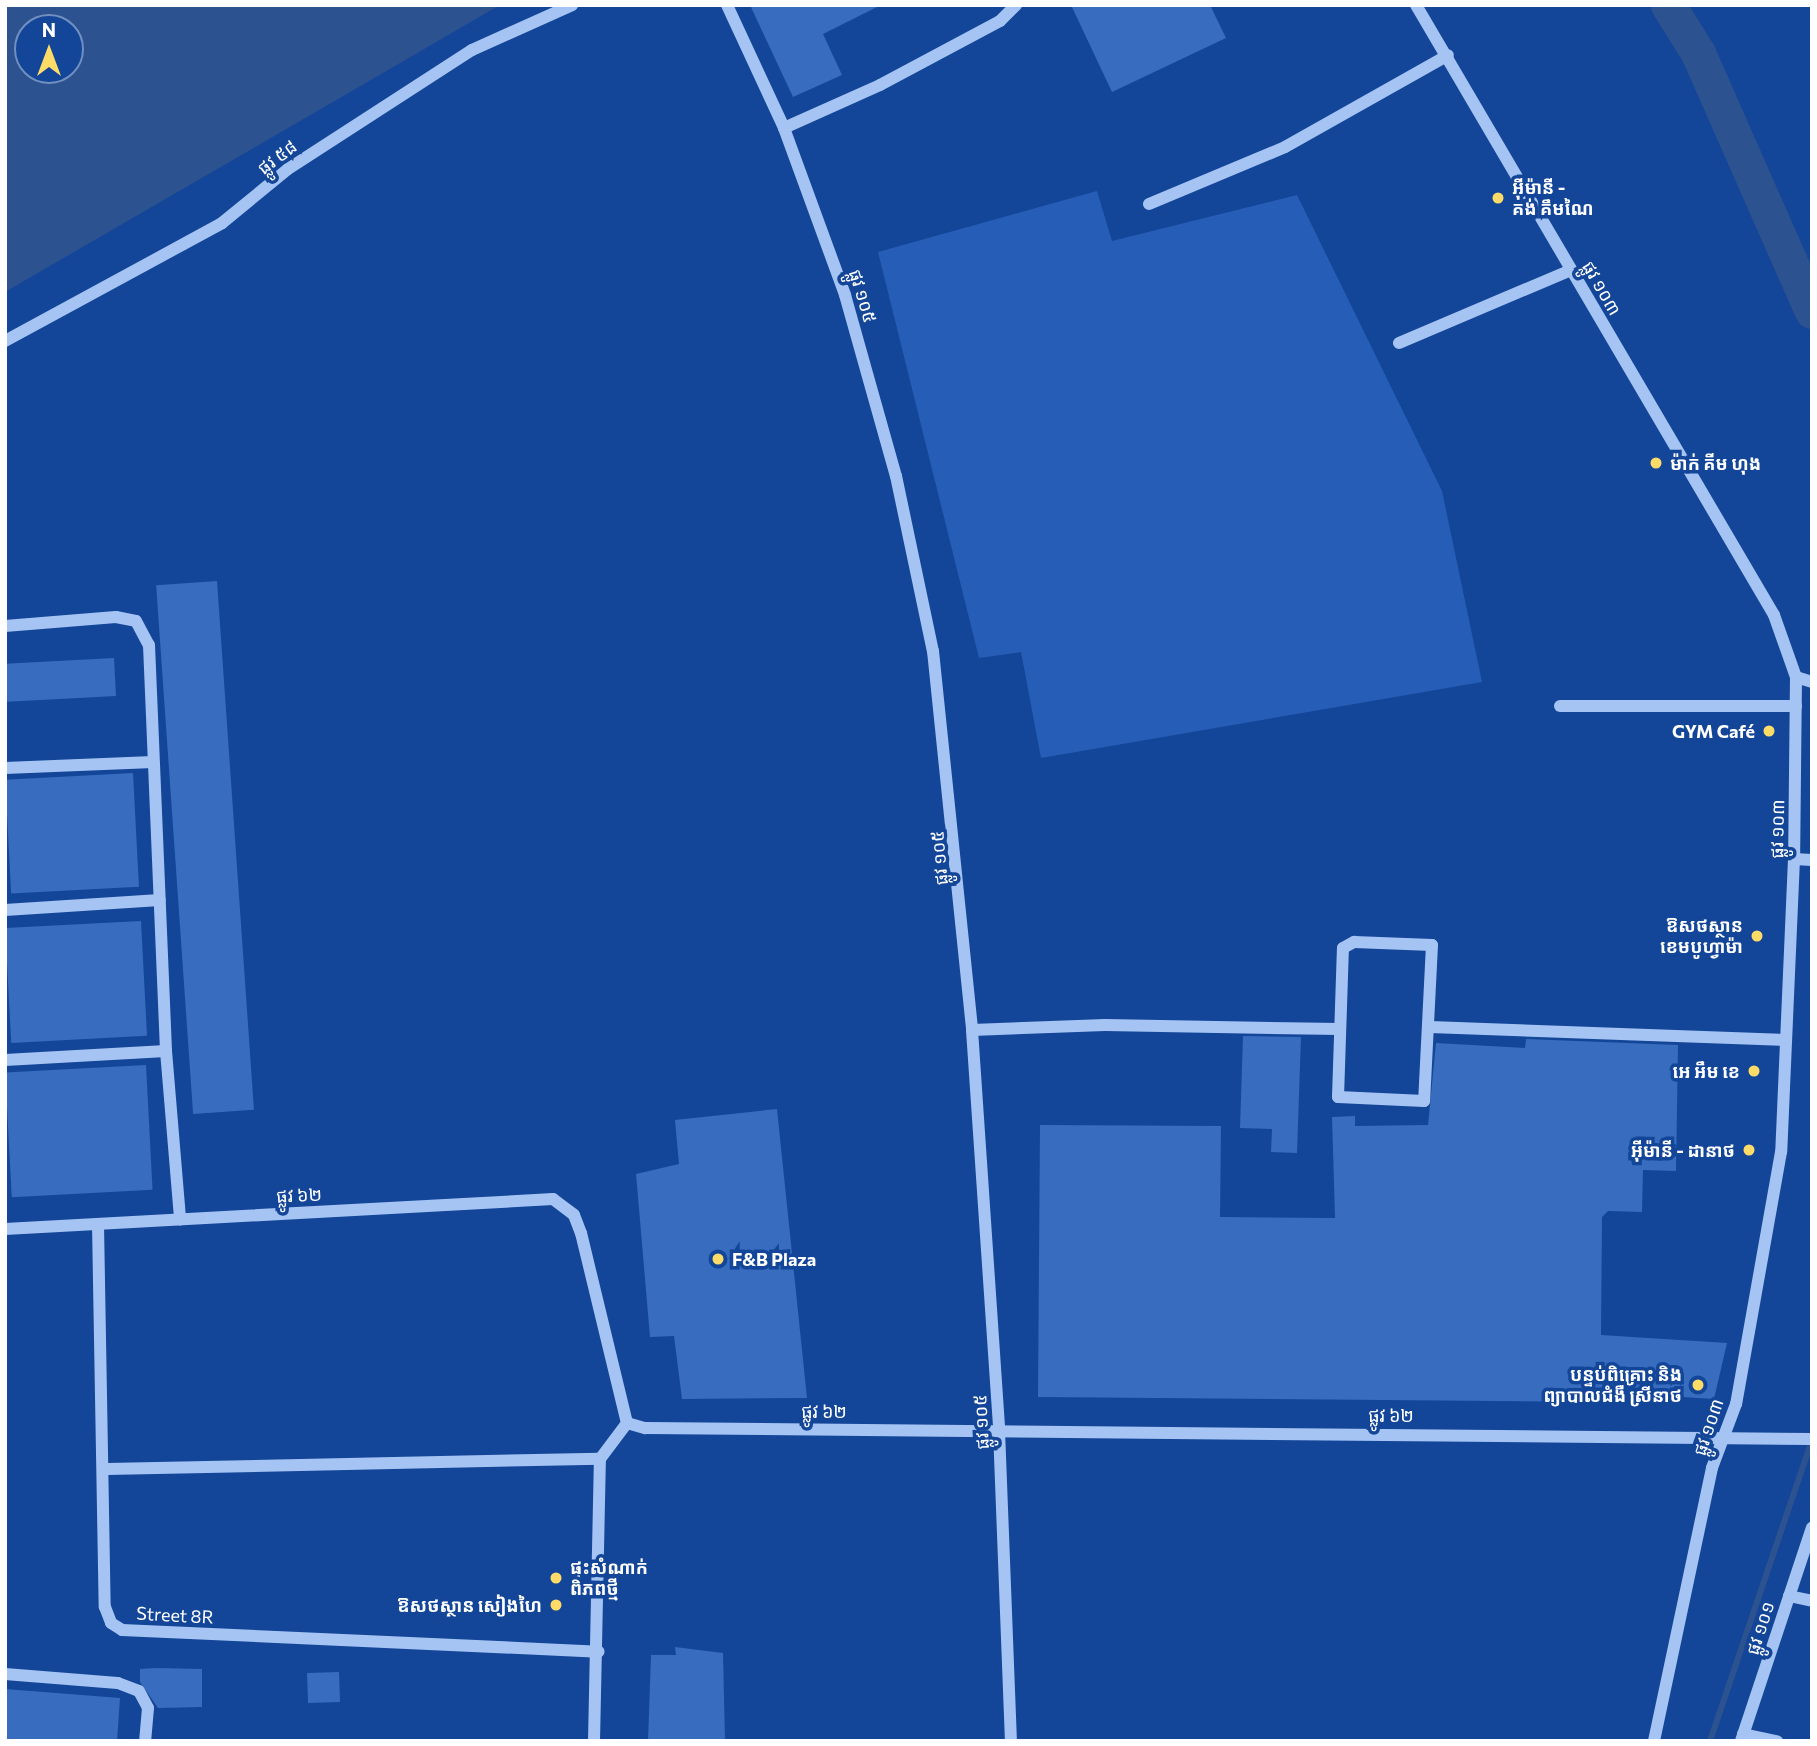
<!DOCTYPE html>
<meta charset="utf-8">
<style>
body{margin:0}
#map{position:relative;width:1817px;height:1746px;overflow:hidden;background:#134698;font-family:Commissioner,"Noto Sans Khmer",sans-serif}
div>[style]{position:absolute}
.green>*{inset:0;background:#265eb7}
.water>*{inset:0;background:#2d5290}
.stream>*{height:6px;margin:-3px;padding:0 3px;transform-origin:3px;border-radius:3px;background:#2d5290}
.river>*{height:35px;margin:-17.5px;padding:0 17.5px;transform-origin:17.5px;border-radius:17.5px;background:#2d5290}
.building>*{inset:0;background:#376cbe;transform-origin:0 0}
.minor>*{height:12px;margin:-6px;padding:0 6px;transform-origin:6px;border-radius:6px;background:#a5c4f3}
.dots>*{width:19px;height:19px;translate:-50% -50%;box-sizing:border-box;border:4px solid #134698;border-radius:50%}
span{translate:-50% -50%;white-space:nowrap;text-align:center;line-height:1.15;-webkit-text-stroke:7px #134698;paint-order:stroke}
.street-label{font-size:18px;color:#fff}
.poi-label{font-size:18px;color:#fff;font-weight:700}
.left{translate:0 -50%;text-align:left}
.right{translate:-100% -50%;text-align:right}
.frame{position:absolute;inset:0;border:7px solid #fff;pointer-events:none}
.north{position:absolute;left:14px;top:14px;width:70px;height:70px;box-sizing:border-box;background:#134698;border:2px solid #7190c1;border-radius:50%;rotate:0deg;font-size:19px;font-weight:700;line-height:28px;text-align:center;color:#fff}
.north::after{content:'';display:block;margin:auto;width:24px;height:32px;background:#ffdc67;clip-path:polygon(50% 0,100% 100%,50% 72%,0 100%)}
</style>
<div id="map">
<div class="green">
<div style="clip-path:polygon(1097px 191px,1112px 241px,1297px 195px,1442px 491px,1482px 682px,1041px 758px,1021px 652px,979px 658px,878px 252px)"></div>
</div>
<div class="water">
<div style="clip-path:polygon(evenodd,5px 5px,500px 5px,5px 292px,5px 5px,28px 28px,70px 28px,70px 70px,28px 70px,28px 28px)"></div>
</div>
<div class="stream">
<div style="left:1710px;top:1741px;width:316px;rotate:-71.3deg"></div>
</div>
<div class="river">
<div style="left:1668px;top:5px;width:57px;rotate:58deg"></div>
<div style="left:1698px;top:53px;width:282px;rotate:66.2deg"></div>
</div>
<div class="building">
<div style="clip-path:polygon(750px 5px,881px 5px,823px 34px,842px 75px,793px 97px)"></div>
<div style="clip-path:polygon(1071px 5px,1210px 5px,1226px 38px,1112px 92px)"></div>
<div style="left:217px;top:581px;width:530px;height:61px;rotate:86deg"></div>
<div style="left:114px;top:658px;width:38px;height:109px;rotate:87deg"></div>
<div style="left:133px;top:773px;width:114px;height:128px;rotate:87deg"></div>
<div style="left:141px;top:921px;width:115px;height:136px;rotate:87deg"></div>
<div style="clip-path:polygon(1243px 1036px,1301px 1037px,1297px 1153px,1271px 1152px,1272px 1129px,1240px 1128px)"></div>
<div style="clip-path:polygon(1526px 1039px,1678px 1045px,1676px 1171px,1643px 1170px,1642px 1212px,1608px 1211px,1602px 1217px,1601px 1335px,1727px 1343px,1714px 1399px,1601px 1392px,1601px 1402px,1038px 1397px,1040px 1125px,1221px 1126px,1220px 1217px,1335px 1218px,1332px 1117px,1355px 1116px,1355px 1126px,1428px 1125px,1436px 1043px,1525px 1048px)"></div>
<div style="left:146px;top:1065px;width:125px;height:141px;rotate:87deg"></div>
<div style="clip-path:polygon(777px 1109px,807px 1398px,682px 1399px,674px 1336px,650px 1337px,636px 1174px,679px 1164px,675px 1120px)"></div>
<div style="clip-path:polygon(675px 1647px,723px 1653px,725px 1741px,648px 1741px,651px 1655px,676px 1655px)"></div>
<div style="clip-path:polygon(156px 1668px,202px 1669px,202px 1707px,158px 1708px,140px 1682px,140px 1669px)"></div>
<div style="left:339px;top:1672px;width:30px;height:32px;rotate:88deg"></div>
<div style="clip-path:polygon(5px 1689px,120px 1698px,117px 1741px,5px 1741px)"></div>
</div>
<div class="minor">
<div style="left:727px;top:5px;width:136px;rotate:65.1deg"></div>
<div style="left:784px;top:128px;width:178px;rotate:69.9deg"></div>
<div style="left:845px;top:295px;width:188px;rotate:74.3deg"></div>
<div style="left:896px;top:476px;width:179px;rotate:78.1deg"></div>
<div style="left:933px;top:651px;width:381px;rotate:84.1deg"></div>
<div style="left:972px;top:1030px;width:401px;rotate:86.1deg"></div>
<div style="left:999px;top:1430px;width:311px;rotate:87.8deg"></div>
<div style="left:1416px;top:5px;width:707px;rotate:59.59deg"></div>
<div style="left:1774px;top:615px;width:66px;rotate:70.5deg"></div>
<div style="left:1796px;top:677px;width:182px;rotate:90.6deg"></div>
<div style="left:1794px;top:859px;width:293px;rotate:92.5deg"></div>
<div style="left:1781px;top:1152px;width:256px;rotate:100.1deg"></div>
<div style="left:1736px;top:1404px;width:68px;rotate:110.6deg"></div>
<div style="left:1712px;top:1468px;width:279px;rotate:102deg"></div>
<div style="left:784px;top:128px;width:105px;rotate:-24.1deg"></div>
<div style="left:880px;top:85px;width:136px;rotate:-28.1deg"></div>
<div style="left:1000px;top:21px;width:23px;rotate:-45deg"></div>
<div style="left:1149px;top:204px;width:147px;rotate:-22.7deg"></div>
<div style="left:1285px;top:147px;width:187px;rotate:-29.4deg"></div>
<div style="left:5px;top:341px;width:247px;rotate:-28.5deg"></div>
<div style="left:222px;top:223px;width:85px;rotate:-39.3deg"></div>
<div style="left:288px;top:169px;width:219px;rotate:-32.9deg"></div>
<div style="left:472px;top:50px;width:110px;rotate:-24.2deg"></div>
<div style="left:1399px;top:343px;width:187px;rotate:-23deg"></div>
<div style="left:5px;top:626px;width:111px;rotate:-4.6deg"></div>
<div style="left:116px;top:617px;width:20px;rotate:11deg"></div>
<div style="left:136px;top:621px;width:27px;rotate:62deg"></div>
<div style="left:149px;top:645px;width:406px;rotate:87.6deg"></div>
<div style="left:166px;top:1051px;width:169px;rotate:85.2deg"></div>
<div style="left:1796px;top:677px;width:17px;rotate:17deg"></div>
<div style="left:1560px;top:706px;width:236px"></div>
<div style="left:5px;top:768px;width:148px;rotate:-2.3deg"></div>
<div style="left:1794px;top:859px;width:18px;rotate:3deg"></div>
<div style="left:5px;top:910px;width:155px;rotate:-3.7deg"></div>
<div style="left:1354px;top:942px;width:78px;rotate:2.2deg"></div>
<div style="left:1432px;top:945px;width:156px;rotate:92.9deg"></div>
<div style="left:1424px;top:1101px;width:86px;rotate:-177.3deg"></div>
<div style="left:1338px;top:1097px;width:149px;rotate:-88.1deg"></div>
<div style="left:1343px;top:948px;width:13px;rotate:-29deg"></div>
<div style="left:1430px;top:1027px;width:355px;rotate:2.1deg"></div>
<div style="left:972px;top:1030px;width:133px;rotate:-2.2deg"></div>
<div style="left:1105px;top:1025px;width:235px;rotate:1deg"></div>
<div style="left:5px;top:1060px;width:161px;rotate:-3.2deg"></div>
<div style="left:98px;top:1224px;width:383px;rotate:89deg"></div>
<div style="left:105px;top:1607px;width:17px;rotate:69deg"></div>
<div style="left:111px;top:1623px;width:13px;rotate:32deg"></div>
<div style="left:122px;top:1630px;width:477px;rotate:2.6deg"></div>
<div style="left:5px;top:1229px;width:549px;rotate:-3.13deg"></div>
<div style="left:553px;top:1199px;width:26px;rotate:37deg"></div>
<div style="left:574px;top:1215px;width:19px;rotate:69deg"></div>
<div style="left:581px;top:1233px;width:195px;rotate:76.4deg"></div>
<div style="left:627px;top:1423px;width:19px;rotate:16deg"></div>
<div style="left:645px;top:1428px;width:1167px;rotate:0.54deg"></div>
<div style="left:107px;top:1469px;width:493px;rotate:-1.2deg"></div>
<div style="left:1789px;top:1596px;width:24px;rotate:12deg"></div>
<div style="left:5px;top:1674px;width:113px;rotate:4.6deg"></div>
<div style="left:118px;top:1683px;width:22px;rotate:21deg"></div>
<div style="left:139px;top:1691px;width:19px;rotate:62deg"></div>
<div style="left:148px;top:1708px;width:33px;rotate:95deg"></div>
<div style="left:1743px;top:1734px;width:35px;rotate:12deg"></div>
<div style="left:594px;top:1741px;width:282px;rotate:-88.8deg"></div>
<div style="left:600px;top:1459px;width:45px;rotate:-53.1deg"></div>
<div style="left:1741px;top:1741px;width:225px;rotate:-71.6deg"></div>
</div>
<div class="dots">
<div style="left:1498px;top:198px;background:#ffdc67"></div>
<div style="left:1656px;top:463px;background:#ffdc67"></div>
<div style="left:1769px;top:731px;background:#ffdc67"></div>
<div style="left:1757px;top:936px;background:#ffdc67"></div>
<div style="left:1754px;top:1071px;background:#ffdc67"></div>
<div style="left:1749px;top:1150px;background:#ffdc67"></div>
<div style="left:718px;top:1259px;background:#ffdc67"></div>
<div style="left:1698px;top:1385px;background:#ffdc67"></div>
<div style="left:556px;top:1578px;background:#ffdc67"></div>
<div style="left:556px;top:1605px;background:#ffdc67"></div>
</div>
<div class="street-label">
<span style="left:277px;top:157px;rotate:-37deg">ផ្លូវ ៥៨</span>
<span style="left:1602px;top:288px;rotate:60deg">ផ្លូវ ១០៣</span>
<span style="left:863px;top:296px;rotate:73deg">ផ្លូវ ១០៥</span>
<span style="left:1777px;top:829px;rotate:-89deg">ផ្លូវ ១០៣</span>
<span style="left:939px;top:858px;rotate:-95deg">ផ្លូវ ១០៥</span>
<span style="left:299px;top:1195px;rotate:-3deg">ផ្លូវ ៦២</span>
<span style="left:824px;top:1411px">ផ្លូវ ៦២</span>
<span style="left:1391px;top:1415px">ផ្លូវ ៦២</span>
<span style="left:981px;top:1422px;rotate:-93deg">ផ្លូវ ១០៥</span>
<span style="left:1708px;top:1427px;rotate:-71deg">ផ្លូវ ១០៣</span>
<span style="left:175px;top:1615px;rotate:3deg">Street 8R</span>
<span style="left:1760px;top:1628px;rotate:-72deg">ផ្លូវ ១០១</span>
</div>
<div class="poi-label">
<span class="left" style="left:1512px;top:198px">អ៊ីម៉ានី -<br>គង់ គឹមណៃ</span>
<span class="left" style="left:1670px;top:463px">ម៉ាក់ គីម ហុង</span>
<span class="right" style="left:1755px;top:731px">GYM Café</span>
<span class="right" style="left:1743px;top:936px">ឱសថស្ថាន<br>ខេមបូហ្វាម៉ា</span>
<span class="right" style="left:1740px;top:1071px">អេ អឹម ខេ</span>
<span class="right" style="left:1735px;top:1150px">អ៊ីម៉ានី - ដានាថ</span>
<span class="left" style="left:732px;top:1259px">F&amp;B Plaza</span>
<span class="right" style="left:1682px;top:1385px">បន្ទប់ពិគ្រោះ និង<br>ព្យាបាលជំងឺ ស្រីនាថ</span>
<span class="left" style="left:570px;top:1578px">ផ្ទះសំណាក់<br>ពិភពថ្មី</span>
<span class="right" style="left:542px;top:1605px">ឱសថស្ថាន សៀងហៃ</span>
</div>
<div class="frame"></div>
<div class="north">N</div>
</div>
